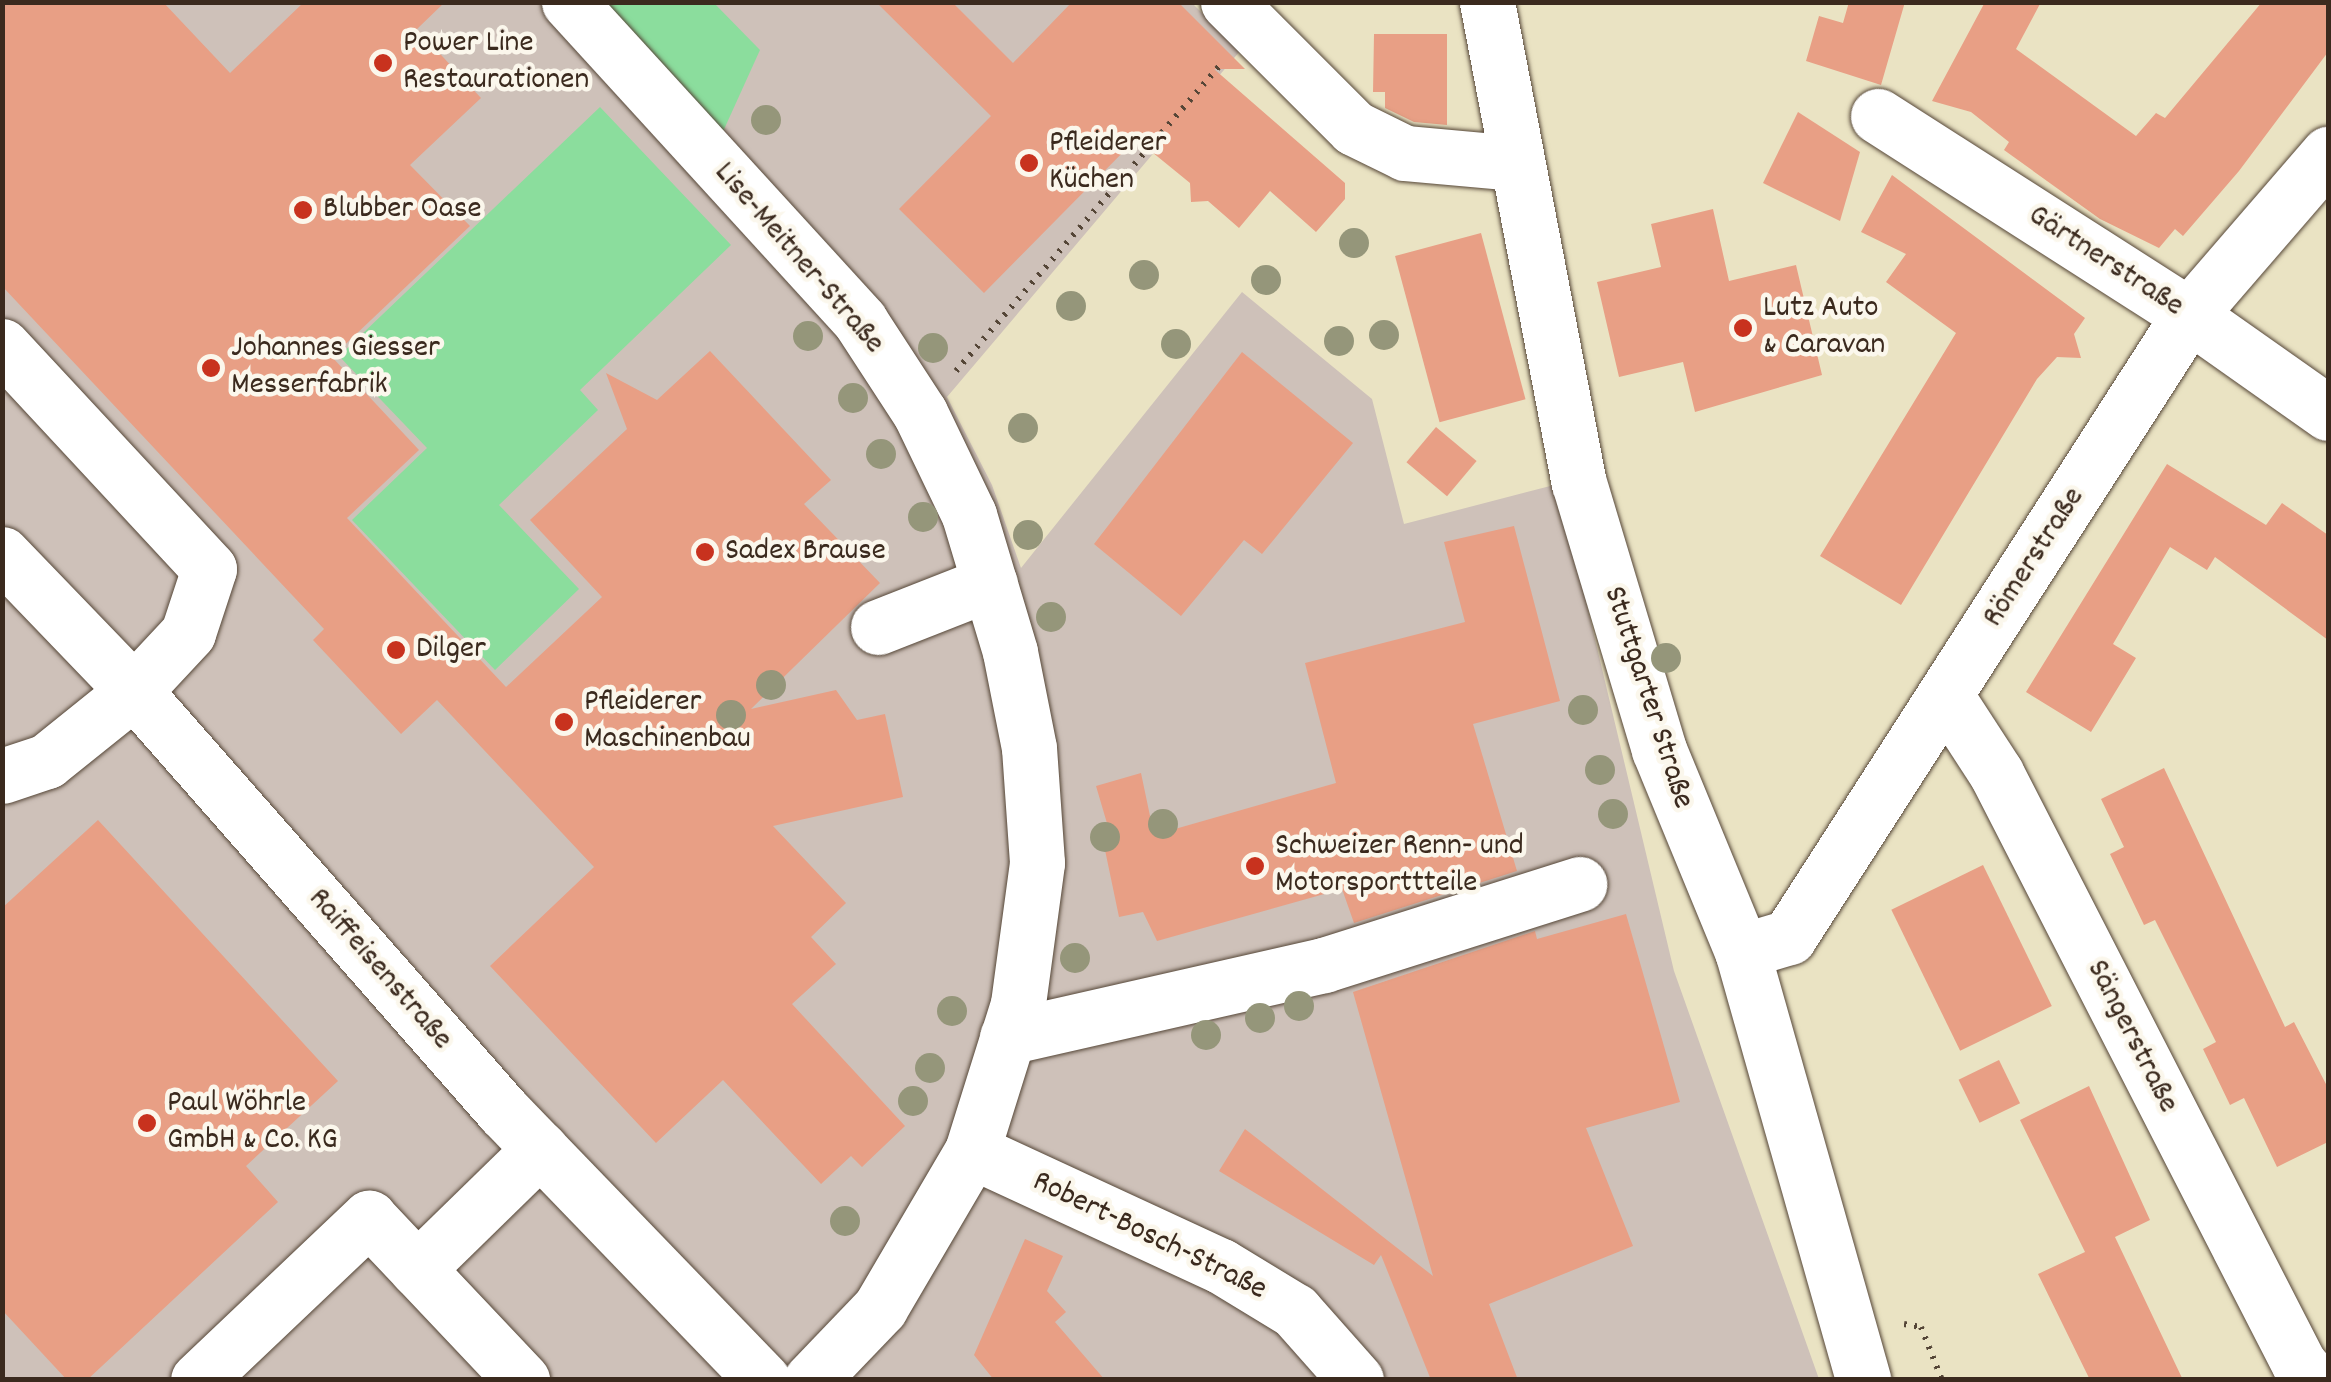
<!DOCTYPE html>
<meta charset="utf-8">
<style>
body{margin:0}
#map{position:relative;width:2331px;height:1382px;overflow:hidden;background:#eae3c3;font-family:Dekko,sans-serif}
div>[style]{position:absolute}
.industrial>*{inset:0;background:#cec1b9}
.green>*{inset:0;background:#8bdd9d}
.building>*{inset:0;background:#e89f85;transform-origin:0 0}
.path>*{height:6px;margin-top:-3px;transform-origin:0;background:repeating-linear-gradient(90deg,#554637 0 2.5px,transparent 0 10.5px)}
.roads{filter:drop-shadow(0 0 2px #554637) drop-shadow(0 0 2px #554637)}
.minor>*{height:55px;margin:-27.5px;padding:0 27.5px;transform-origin:27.5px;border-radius:27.5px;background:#fff}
.major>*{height:55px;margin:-27.5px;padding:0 27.5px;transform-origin:27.5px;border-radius:27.5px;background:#fff}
.trees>*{width:30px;height:30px;margin:-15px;border-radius:50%;background:#95967a}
.dots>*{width:28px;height:28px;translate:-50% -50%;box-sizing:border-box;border:5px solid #fbf7ec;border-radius:50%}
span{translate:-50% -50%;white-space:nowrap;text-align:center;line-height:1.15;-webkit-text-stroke:9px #fbf7ec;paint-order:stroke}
.poi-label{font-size:32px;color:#3b2a1e}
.left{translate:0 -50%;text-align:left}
.street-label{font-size:32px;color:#3b2a1e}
.frame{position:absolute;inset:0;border:5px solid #3b2a1e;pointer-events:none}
</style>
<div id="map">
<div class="industrial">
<div style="clip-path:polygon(3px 3px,1192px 3px,1240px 51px,947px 397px,992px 485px,1021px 568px,1242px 292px,1372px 399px,1404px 524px,1558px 484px,1674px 971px,1819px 1379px,3px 1380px)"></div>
</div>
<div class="green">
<div style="clip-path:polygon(598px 3px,714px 3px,760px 50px,721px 136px)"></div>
<div style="clip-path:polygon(600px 107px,731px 245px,580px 390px,598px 410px,499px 505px,579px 589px,495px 670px,352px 520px,427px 448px,339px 356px)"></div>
</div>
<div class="building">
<div style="clip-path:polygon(2px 2px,163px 2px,230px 73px,304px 2px,445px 2px,417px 29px,481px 98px,410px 165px,470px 226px,332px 357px,419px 450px,347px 518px,506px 687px,602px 597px,530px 520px,627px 429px,606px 373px,657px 400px,710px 351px,831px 480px,804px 504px,880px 583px,751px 709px,836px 690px,857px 720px,885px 714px,903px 797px,773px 826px,846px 903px,811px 937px,836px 964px,792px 1004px,905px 1126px,862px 1167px,851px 1156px,821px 1184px,723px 1080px,656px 1143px,490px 966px,594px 867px,437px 700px,401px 734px,313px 640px,324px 629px,2px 286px)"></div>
<div style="clip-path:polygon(876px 2px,952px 2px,1013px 63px,1072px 2px,1178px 2px,1245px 69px,1214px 69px,1345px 183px,1345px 199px,1316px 232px,1270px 191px,1239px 228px,1208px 201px,1191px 202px,1190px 183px,1136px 139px,984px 293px,899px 209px,991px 116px)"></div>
<div style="clip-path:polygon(1849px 2px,1905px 2px,1881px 85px,1806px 61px,1819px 16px,1843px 23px)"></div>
<div style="clip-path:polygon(1985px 2px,2041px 2px,2016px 49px,2136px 136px,2156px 113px,2165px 118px,2262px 2px,2328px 2px,2328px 52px,2239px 171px,2183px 236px,2175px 229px,2159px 248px,2100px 219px,2004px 150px,2009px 142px,1971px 112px,1932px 101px)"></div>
<div style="clip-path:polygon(1374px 34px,1447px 34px,1447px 125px,1414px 122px,1385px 108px,1385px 92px,1373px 92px)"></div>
<div style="clip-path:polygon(1798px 112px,1860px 152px,1840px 221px,1763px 183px)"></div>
<div style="clip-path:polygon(1892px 175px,2085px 318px,2074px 334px,2081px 358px,2057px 357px,2037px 379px,1901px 605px,1820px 556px,1956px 333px,1886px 282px,1906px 254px,1861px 232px)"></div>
<div style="clip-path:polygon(1713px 209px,1729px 281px,1796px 265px,1822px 375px,1695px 412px,1683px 362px,1619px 377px,1597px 282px,1661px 267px,1651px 224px)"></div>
<div style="left:1481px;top:233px;width:172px;height:89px;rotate:75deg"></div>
<div style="clip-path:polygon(1242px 352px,1353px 443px,1262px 554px,1244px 540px,1181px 616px,1094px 544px)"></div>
<div style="left:1436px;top:427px;width:53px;height:46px;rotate:40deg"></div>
<div style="clip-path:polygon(2167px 464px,2266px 525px,2282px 503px,2328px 535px,2328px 640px,2215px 557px,2207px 570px,2170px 547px,2113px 644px,2136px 658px,2091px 732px,2026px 692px)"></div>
<div style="clip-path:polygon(1514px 526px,1560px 701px,1473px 724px,1517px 871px,1354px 923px,1342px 889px,1157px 941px,1143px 912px,1119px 917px,1105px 850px,1114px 847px,1096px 786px,1141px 773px,1154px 835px,1336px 783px,1305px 663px,1465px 622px,1444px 542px)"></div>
<div style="clip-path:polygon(2164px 768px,2285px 1027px,2294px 1022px,2328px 1088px,2328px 1142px,2277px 1167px,2244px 1098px,2230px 1105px,2203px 1049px,2216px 1042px,2155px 920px,2144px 925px,2110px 854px,2124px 847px,2101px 799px)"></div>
<div style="clip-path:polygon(98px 820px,338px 1081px,246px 1166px,278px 1202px,87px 1380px,67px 1380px,2px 1310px,2px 908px)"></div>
<div style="left:1983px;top:865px;width:157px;height:102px;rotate:64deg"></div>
<div style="clip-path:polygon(1626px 914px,1680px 1102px,1586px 1128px,1633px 1246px,1489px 1304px,1518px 1380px,1431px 1380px,1381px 1255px,1374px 1265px,1219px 1171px,1245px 1129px,1433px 1276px,1353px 992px,1535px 931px,1537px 939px)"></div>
<div style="left:1999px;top:1060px;width:48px;height:45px;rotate:64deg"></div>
<div style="clip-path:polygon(2089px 1086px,2150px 1220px,2115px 1237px,2183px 1380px,2090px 1380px,2038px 1274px,2085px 1252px,2020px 1120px)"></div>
<div style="clip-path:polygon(1025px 1239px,1063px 1256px,1047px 1291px,1066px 1312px,1055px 1322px,1105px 1380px,994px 1380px,974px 1355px)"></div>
</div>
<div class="path">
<div style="left:956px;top:371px;width:403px;rotate:-49.2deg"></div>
<div style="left:1904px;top:1324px;width:17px;rotate:10deg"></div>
<div style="left:1921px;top:1327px;width:57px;rotate:68.4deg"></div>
</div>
<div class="roads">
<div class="minor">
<div style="left:569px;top:2px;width:432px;rotate:47.6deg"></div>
<div style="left:860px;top:321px;width:110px;rotate:56.9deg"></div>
<div style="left:920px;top:413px;width:113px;rotate:64.3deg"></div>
<div style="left:969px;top:515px;width:143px;rotate:73.3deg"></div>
<div style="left:1010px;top:652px;width:98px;rotate:78.8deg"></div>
<div style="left:1029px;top:748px;width:115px;rotate:86deg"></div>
<div style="left:1037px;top:863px;width:142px;rotate:97.7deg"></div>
<div style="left:1018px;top:1004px;width:154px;rotate:107.4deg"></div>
<div style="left:972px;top:1151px;width:182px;rotate:120.4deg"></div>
<div style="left:880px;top:1308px;width:100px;rotate:133.8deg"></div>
<div style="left:1228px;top:2px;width:178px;rotate:45deg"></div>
<div style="left:1354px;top:128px;width:57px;rotate:26.1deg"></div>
<div style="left:1405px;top:153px;width:110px;rotate:5.2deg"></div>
<div style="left:1878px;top:116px;width:369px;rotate:32.6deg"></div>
<div style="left:2189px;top:315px;width:170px;rotate:35.2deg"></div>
<div style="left:2px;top:346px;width:304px;rotate:47.1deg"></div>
<div style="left:209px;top:569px;width:67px;rotate:108.2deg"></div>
<div style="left:188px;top:633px;width:79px;rotate:133deg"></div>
<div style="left:134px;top:691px;width:112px;rotate:141.2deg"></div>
<div style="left:47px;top:761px;width:47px;rotate:161.6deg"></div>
<div style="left:878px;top:627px;width:120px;rotate:-21.4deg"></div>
<div style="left:1946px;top:696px;width:92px;rotate:57deg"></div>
<div style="left:1996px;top:773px;width:664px;rotate:62.86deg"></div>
<div style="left:2299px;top:1364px;width:21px;rotate:49deg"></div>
<div style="left:1742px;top:951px;width:49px;rotate:-16.6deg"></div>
<div style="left:1789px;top:937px;width:740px;rotate:-57.26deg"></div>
<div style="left:2189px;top:315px;width:213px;rotate:-49.2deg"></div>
<div style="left:1007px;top:1037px;width:325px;rotate:-12.8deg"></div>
<div style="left:1324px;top:965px;width:268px;rotate:-17.6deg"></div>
<div style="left:972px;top:1151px;width:274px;rotate:24.8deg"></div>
<div style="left:1221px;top:1266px;width:87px;rotate:31.3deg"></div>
<div style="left:1295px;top:1311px;width:92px;rotate:48.5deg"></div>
<div style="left:417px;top:1269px;width:172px;rotate:-44.3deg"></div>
<div style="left:198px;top:1380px;width:236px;rotate:-43.5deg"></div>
<div style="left:369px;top:1218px;width:223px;rotate:46.6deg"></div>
</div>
<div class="major">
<div style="left:1487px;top:2px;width:490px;rotate:79.2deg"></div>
<div style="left:1579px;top:483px;width:279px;rotate:73.3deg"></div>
<div style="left:1659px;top:750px;width:217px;rotate:67.6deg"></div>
<div style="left:1742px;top:951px;width:446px;rotate:74.2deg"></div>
<div style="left:2px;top:554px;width:190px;rotate:46.1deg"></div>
<div style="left:134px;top:691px;width:560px;rotate:48.69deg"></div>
<div style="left:504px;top:1112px;width:373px;rotate:46deg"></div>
</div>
</div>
<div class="trees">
<div style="left:766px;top:120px"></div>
<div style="left:1354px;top:243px"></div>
<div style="left:1144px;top:275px"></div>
<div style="left:1266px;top:280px"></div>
<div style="left:1071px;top:306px"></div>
<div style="left:1384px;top:335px"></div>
<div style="left:808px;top:336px"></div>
<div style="left:1339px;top:341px"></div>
<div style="left:1176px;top:344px"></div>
<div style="left:933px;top:348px"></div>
<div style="left:853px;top:398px"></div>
<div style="left:1023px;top:428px"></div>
<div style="left:881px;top:454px"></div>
<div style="left:923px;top:517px"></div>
<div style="left:1028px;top:535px"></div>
<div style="left:1051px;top:617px"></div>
<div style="left:1666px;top:658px"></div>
<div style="left:771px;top:685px"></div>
<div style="left:1583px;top:710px"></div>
<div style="left:731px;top:715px"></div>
<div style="left:1600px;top:770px"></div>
<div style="left:1613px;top:814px"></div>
<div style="left:1163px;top:824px"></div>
<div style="left:1105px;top:837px"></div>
<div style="left:1075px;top:958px"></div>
<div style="left:1299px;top:1006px"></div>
<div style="left:952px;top:1011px"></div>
<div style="left:1260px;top:1018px"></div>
<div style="left:1206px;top:1035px"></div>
<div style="left:930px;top:1068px"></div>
<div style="left:913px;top:1101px"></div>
<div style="left:845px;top:1221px"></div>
</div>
<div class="dots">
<div style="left:383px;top:63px;background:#c8321e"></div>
<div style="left:1029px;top:163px;background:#c8321e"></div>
<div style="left:303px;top:210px;background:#c8321e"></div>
<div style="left:1743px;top:328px;background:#c8321e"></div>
<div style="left:211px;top:368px;background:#c8321e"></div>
<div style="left:705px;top:552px;background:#c8321e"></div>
<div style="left:396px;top:650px;background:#c8321e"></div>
<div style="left:564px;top:722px;background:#c8321e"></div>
<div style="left:1255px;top:866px;background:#c8321e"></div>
<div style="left:147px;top:1123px;background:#c8321e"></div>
</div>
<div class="poi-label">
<span class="left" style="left:403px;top:63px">Power Line<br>Restaurationen</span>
<span class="left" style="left:1049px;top:163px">Pfleiderer<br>Küchen</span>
<span class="left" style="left:323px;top:210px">Blubber Oase</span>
<span class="left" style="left:1763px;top:328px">Lutz Auto<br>&amp; Caravan</span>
<span class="left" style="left:231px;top:368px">Johannes Giesser<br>Messerfabrik</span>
<span class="left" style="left:725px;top:552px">Sadex Brause</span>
<span class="left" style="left:416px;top:650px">Dilger</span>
<span class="left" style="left:584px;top:722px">Pfleiderer<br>Maschinenbau</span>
<span class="left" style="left:1275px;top:866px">Schweizer Renn- und<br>Motorsporttteile</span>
<span class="left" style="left:167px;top:1123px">Paul Wöhrle<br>GmbH &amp; Co. KG</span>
</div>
<div class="street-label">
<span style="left:798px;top:259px;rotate:49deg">Lise-Meitner-Straße</span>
<span style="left:2105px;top:262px;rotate:33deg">Gärtnerstraße</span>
<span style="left:2035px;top:558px;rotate:-57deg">Römerstraße</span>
<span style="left:1647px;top:698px;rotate:72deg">Stuttgarter Straße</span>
<span style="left:379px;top:970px;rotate:49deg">Raiffeisenstraße</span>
<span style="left:2131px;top:1037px;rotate:63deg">Sängerstraße</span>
<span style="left:1149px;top:1237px;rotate:26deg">Robert-Bosch-Straße</span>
</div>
<div class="frame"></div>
</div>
